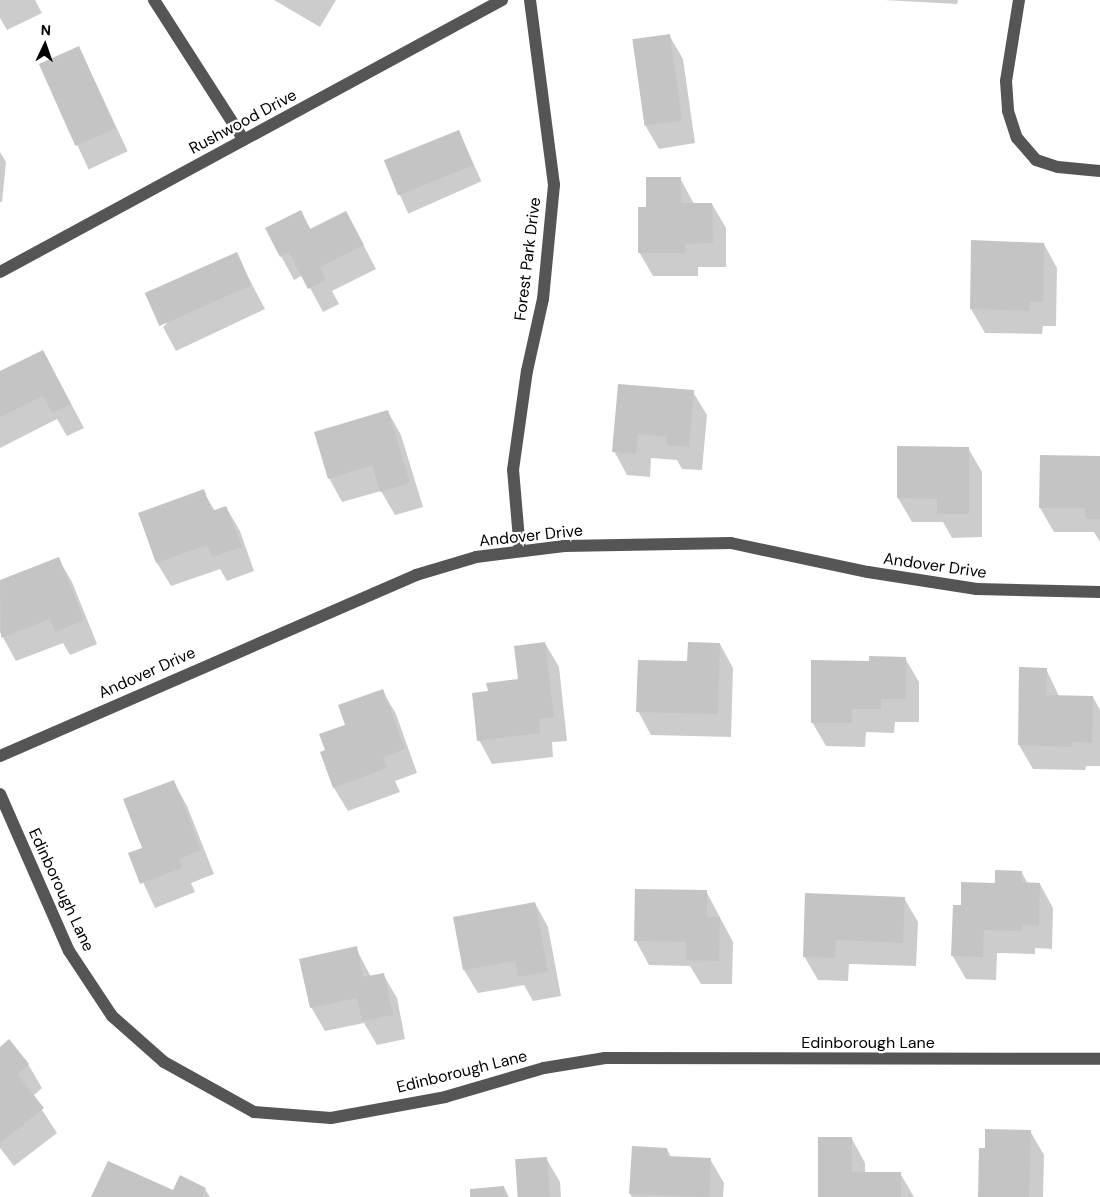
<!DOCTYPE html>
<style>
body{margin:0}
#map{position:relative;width:1100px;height:1197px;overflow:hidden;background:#fff;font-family:"DM Sans",sans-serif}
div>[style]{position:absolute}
.shadow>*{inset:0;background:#0003;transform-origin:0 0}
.building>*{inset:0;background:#c4c4c4;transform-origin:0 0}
.minor>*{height:12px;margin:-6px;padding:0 6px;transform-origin:6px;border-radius:6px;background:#555}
span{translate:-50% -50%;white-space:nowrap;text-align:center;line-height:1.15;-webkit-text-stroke:4.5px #fff;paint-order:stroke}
.street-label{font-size:16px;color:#000}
.north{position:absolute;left:20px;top:20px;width:50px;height:50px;-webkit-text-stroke:4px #fff;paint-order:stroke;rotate:3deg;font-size:14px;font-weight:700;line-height:20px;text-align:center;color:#000}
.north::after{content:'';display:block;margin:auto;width:18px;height:22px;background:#000;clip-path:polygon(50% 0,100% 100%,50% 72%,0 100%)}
</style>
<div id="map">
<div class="shadow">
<div style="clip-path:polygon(0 0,35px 0,42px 13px,7px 30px,0 18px)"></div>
<div style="clip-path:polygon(274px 0,336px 0,320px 27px)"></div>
<div style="clip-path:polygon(884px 0,958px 0,957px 4px)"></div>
<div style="clip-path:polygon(669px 35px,683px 59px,695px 143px,659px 149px,645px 125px,633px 40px)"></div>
<div style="left:79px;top:47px;width:115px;height:43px;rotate:65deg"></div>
<div style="left:459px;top:131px;width:55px;height:80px;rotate:66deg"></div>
<div style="clip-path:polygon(0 152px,6px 162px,2px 202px,0 202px)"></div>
<div style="clip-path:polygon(680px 178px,694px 204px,712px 204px,726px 228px,726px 267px,698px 267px,698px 276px,653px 276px,639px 252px,648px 208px)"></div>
<div style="clip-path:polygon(300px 212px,311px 230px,346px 212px,376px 269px,332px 291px,339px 304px,323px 312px,303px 275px,294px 280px,281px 256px)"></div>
<div style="clip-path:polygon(973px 241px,1044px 244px,1057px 268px,1056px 326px,1043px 326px,1042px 334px,985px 333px,971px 309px)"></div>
<div style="clip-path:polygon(236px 254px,265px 309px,176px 351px,163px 327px)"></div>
<div style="clip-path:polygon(43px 351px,84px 428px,67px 436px,57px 419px,0 448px,0 373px)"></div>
<div style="clip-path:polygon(693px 392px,707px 415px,702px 470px,682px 469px,677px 460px,651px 458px,650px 477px,627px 475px,614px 451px)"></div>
<div style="clip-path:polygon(388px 412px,401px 435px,423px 507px,395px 515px,381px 491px,342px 502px,329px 478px)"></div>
<div style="clip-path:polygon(968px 448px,982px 472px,982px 537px,952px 538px,943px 522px,912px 522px,898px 498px)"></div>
<div style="clip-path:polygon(1100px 457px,1100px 542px,1094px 532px,1054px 532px,1040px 508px)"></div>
<div style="clip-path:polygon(203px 491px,215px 511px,226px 507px,240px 531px,254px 571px,227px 581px,220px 569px,171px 586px,157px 563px)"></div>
<div style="clip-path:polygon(58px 558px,72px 582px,97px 644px,70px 655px,63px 643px,16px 661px,0 632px,0 581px)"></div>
<div style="clip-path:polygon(545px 643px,559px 667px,567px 741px,552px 742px,553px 757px,492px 764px,479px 740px)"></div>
<div style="clip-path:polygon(720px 644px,733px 668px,731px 737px,651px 735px,638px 711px,689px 662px)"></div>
<div style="clip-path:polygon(905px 658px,919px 682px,919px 722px,895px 722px,894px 733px,866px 732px,865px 747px,826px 746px,812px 722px,870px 662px)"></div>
<div style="clip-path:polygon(1046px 669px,1059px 696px,1093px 697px,1100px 710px,1100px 766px,1086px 766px,1085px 770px,1033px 769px,1019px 745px)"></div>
<div style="clip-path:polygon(382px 690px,396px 714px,417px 773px,395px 781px,400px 792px,348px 811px,334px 788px,327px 751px)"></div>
<div style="clip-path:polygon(174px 782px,187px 806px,214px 874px,191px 883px,195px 892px,155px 908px,130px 854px,144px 849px)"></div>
<div style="clip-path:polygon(1022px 873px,1028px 884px,1040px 884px,1053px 908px,1052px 949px,1035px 948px,1035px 954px,997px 953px,996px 980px,966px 979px,952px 955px,962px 906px)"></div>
<div style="clip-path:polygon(706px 891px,733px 942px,732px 984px,701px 984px,690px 966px,649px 965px,636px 941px)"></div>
<div style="clip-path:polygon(904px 898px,918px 922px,916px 966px,849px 964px,848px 981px,818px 980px,804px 956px)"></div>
<div style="clip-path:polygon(535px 903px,548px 927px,561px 996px,533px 1001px,524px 985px,478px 993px,464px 970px)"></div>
<div style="clip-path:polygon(356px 948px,371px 977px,383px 974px,397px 998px,405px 1039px,377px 1045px,364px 1023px,325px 1031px,311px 1007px)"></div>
<div style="clip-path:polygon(0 1048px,28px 1064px,42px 1088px,33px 1096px,57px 1133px,14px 1166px,0 1148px)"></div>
<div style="clip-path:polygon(1030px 1131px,1044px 1155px,1043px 1197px,979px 1197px)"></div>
<div style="clip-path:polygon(852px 1139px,865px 1163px,865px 1173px,900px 1173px,914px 1197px,819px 1197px)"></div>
<div style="clip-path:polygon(667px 1149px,671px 1157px,710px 1159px,724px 1183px,723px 1197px,632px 1197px,630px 1194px)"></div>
<div style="clip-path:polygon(546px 1158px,560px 1182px,561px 1197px,519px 1197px)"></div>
<div style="clip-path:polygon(504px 1187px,509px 1197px,471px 1197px)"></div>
<div style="clip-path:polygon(205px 1189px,210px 1197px,92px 1197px,173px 1192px)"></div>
</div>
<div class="building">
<div style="left:670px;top:34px;width:87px;height:38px;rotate:82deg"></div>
<div style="left:79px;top:46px;width:90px;height:44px;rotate:66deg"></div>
<div style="left:459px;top:130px;width:38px;height:81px;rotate:68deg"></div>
<div style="clip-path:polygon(646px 177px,681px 177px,681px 203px,712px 203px,713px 243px,685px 244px,685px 253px,638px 253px,638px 207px,646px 207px)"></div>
<div style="clip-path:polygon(301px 210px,310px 229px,346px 211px,364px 245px,320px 267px,326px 280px,308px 289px,289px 252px,280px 257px,265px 228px)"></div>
<div style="clip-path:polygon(971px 240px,1044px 243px,1043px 302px,1030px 302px,1029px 311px,970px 309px)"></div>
<div style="left:237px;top:252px;width:36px;height:101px;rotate:66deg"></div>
<div style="clip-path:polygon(43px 350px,71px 404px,52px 413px,43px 396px,0 417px,0 371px)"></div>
<div style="clip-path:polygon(618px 384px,694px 390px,689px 447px,667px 445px,667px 437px,638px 434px,636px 454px,612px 452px)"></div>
<div style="clip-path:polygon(388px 410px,410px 483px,380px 492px,372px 465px,328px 479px,314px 432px)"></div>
<div style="clip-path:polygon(897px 446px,969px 447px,969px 514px,937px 514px,937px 499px,897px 498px)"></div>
<div style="clip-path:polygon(1040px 455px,1100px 456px,1100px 519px,1085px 519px,1085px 508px,1039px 508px)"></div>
<div style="clip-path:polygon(204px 489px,212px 511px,226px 506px,242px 547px,212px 557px,207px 545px,156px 563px,138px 513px)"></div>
<div style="clip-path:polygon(59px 557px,84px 620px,55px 632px,50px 619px,1px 638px,0 580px)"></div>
<div style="clip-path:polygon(545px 642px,554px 717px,539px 719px,540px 733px,477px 741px,472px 693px,488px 691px,486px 683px,518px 679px,514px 646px)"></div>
<div style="clip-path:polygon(688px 642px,720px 643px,718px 714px,636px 712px,638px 660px,687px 661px)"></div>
<div style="clip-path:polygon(869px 656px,906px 657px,906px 699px,881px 699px,881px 709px,852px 709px,852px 723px,811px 723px,811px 660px,869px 661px)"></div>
<div style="clip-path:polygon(1019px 667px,1047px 668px,1046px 695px,1093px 696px,1092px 743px,1072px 742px,1072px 747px,1018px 745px)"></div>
<div style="clip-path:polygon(383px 689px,405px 749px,383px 757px,387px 768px,333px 788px,320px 752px,325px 750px,319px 734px,345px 725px,338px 705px)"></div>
<div style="clip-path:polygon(174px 780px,201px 850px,179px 859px,182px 868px,140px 884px,128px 853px,142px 848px,123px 799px)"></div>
<div style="clip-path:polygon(995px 870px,1022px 871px,1022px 882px,1040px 883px,1039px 926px,1022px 925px,1022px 931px,984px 930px,983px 957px,951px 956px,953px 905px,961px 905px,961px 882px,995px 883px)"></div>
<div style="clip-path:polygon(635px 889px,707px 890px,707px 917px,720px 917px,719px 961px,686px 960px,686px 942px,634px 941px)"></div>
<div style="clip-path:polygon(805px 893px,905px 897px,903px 943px,836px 940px,835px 958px,803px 957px)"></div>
<div style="clip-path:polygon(535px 902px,548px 972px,518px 977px,515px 961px,463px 970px,453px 917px)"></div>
<div style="clip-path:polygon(357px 946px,363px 977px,384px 973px,393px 1015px,362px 1021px,357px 998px,310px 1008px,299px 959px)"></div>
<div style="clip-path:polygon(9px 1039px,29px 1064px,17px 1074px,44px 1108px,0 1143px,0 1047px)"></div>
<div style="clip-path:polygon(985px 1129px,1031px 1130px,1029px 1197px,978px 1197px,979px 1148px,985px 1148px)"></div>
<div style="clip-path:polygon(818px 1137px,852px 1137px,852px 1172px,901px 1172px,901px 1197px,818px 1197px)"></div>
<div style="clip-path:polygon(632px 1146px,667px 1148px,667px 1156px,711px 1158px,709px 1197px,629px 1194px)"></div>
<div style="left:547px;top:1157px;width:40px;height:32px;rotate:86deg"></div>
<div style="clip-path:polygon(108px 1161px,173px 1190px,180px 1175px,206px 1188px,202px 1197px,91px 1197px)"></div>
<div style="clip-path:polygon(504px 1186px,505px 1197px,470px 1197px,470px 1189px)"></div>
</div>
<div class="minor">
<div style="left:154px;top:0;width:166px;rotate:57.3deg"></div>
<div style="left:1019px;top:0;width:82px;rotate:99.1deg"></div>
<div style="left:1006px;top:81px;width:30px;rotate:86deg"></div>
<div style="left:1008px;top:111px;width:28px;rotate:72deg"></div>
<div style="left:1017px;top:138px;width:29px;rotate:49deg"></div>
<div style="left:1036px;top:160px;width:23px;rotate:18deg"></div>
<div style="left:1058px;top:167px;width:42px;rotate:5.4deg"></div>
<div style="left:0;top:272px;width:571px;rotate:-28.45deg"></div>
<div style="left:520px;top:551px;width:81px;rotate:-94.9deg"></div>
<div style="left:513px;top:470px;width:100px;rotate:-82deg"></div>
<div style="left:527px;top:371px;width:74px;rotate:-77.5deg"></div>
<div style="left:543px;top:299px;width:115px;rotate:-84.5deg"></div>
<div style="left:554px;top:185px;width:187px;rotate:-97.4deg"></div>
<div style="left:0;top:756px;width:454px;rotate:-23.5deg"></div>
<div style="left:416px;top:575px;width:63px;rotate:-16.7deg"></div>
<div style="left:476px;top:557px;width:89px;rotate:-7.1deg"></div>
<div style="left:564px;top:546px;width:167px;rotate:-1deg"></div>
<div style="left:731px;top:543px;width:140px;rotate:12deg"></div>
<div style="left:868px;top:572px;width:110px;rotate:8.9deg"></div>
<div style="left:977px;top:589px;width:123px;rotate:1.4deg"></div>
<div style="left:0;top:794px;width:171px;rotate:66.3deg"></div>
<div style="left:69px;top:951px;width:78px;rotate:56.5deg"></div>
<div style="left:112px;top:1016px;width:69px;rotate:41.5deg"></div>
<div style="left:164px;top:1062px;width:103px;rotate:29.1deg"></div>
<div style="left:254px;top:1112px;width:77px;rotate:4.5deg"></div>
<div style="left:331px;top:1118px;width:116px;rotate:-10.4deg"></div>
<div style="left:445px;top:1097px;width:103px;rotate:-16.3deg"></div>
<div style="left:544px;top:1068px;width:62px;rotate:-9.3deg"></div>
<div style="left:605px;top:1058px;width:495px;rotate:0.1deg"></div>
</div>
<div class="street-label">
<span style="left:243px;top:122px;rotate:-28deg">Rushwood Drive</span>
<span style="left:528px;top:259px;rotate:-83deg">Forest Park Drive</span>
<span style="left:531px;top:536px;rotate:-6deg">Andover Drive</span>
<span style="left:935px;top:566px;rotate:8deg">Andover Drive</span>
<span style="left:147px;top:673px;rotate:-24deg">Andover Drive</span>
<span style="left:61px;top:890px;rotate:65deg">Edinborough Lane</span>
<span style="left:868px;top:1043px">Edinborough Lane</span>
<span style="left:462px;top:1072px;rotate:-14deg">Edinborough Lane</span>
</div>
<div class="north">N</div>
</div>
